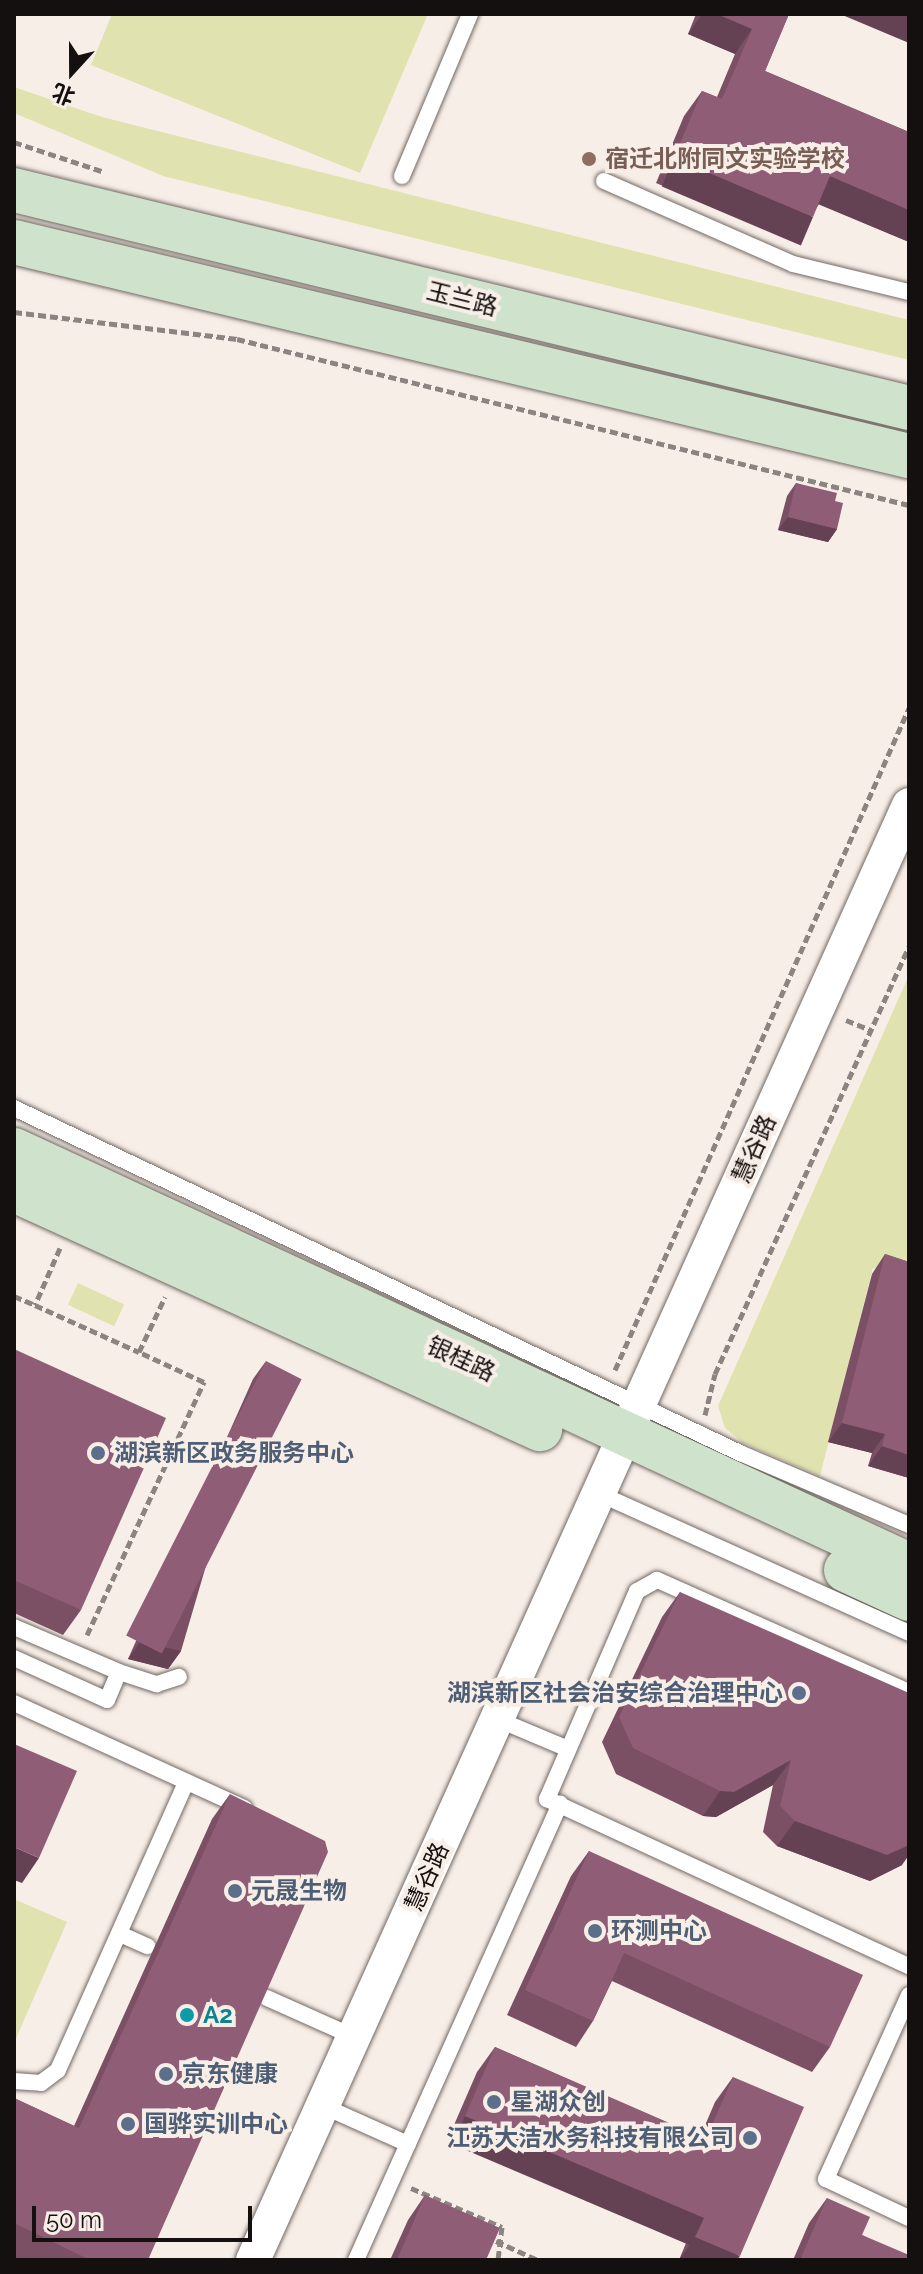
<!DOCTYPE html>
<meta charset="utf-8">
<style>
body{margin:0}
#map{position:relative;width:923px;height:2274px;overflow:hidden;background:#f8eee8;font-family:Raleway,"Noto Sans SC",sans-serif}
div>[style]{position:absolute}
.green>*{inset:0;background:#e0e3af;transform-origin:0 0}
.path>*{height:5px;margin-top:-2.5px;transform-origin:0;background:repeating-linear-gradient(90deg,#8b8480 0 8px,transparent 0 12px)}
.roads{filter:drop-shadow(0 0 2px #716863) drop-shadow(0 0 2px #716863)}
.lane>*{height:16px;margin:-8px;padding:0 8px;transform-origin:8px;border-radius:8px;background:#fff}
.street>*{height:34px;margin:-17px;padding:0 17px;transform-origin:17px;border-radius:17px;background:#fff}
.secondary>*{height:44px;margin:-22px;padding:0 22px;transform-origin:22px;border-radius:22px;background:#cee2cc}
.wall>*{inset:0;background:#7b5065}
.shaded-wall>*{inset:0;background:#644153;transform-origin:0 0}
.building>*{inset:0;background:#8f5d76;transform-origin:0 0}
.dots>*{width:22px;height:22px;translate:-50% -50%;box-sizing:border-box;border:4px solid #f8eee8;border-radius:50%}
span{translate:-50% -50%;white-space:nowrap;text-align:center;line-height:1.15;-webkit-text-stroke:8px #f8eee8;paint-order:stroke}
.education-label{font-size:24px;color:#785e54;font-weight:700}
.left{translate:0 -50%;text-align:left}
.street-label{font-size:24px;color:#14100f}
.service-label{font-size:24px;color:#4e5e75;font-weight:700}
.right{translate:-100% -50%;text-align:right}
.culture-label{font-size:24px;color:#0d838f;font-weight:700}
.frame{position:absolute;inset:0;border:16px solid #14100f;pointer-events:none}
.north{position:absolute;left:32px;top:32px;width:80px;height:80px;-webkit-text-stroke:6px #f8eee8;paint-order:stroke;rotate:201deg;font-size:22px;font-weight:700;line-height:32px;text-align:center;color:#14100f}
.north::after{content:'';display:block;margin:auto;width:28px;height:36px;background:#14100f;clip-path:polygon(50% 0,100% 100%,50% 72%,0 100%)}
.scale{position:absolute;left:32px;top:2206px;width:220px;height:36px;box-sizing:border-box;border:4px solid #14100f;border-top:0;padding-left:10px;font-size:24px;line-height:28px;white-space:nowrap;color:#14100f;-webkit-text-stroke:6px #f8eee8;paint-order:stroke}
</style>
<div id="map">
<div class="green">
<div style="clip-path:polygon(112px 14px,428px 14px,360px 173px,91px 65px)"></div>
<div style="clip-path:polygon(14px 87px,102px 117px,909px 320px,909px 360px,163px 176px,14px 113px)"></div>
<div style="clip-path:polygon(909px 975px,909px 1279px,873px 1268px,820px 1476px,743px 1443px,725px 1428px,718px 1406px)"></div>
<div style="left:78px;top:1283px;width:51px;height:24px;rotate:25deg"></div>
<div style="clip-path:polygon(14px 1899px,67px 1922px,14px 2043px)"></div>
</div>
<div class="path">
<div style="left:14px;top:142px;width:95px;rotate:18.4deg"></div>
<div style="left:14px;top:312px;width:225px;rotate:6.9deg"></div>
<div style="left:237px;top:339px;width:692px;rotate:13.88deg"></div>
<div style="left:846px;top:1020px;width:27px;rotate:22deg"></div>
<div style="left:60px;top:1248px;width:62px;rotate:113.7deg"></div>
<div style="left:35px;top:1305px;width:114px;rotate:24.3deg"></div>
<div style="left:139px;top:1352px;width:61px;rotate:-64.7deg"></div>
<div style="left:14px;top:1296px;width:23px;rotate:23deg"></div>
<div style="left:615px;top:1370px;width:724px;rotate:-66.05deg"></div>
<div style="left:705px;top:1415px;width:42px;rotate:-76.3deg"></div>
<div style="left:715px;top:1374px;width:469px;rotate:-65.6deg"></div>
<div style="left:87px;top:1635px;width:279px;rotate:-65.2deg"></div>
<div style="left:204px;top:1382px;width:72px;rotate:-155.2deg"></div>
<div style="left:411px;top:2188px;width:99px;rotate:23.2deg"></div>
<div style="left:502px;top:2227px;width:33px;rotate:97deg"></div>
<div style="left:496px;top:2241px;width:46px;rotate:24.3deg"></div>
</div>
<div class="roads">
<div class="lane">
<div style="left:402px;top:176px;width:176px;rotate:-67.2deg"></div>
<div style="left:604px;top:181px;width:206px;rotate:23.7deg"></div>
<div style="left:793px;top:264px;width:119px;rotate:13.6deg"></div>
<div style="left:14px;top:1108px;width:804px;rotate:25.42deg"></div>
<div style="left:740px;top:1453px;width:184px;rotate:23.1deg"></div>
<div style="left:600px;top:1494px;width:339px;rotate:24.2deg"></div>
<div style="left:14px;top:1627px;width:114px;rotate:23.2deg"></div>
<div style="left:14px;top:1658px;width:102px;rotate:24.3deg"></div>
<div style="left:107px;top:1700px;width:30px;rotate:-67deg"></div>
<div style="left:119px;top:1672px;width:40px;rotate:18deg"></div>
<div style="left:157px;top:1684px;width:23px;rotate:-18deg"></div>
<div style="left:909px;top:1692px;width:276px;rotate:-156deg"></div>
<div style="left:657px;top:1580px;width:23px;rotate:151deg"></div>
<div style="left:637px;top:1591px;width:227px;rotate:113.4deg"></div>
<div style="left:547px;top:1799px;width:399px;rotate:24.8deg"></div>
<div style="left:14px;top:1703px;width:253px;rotate:24.5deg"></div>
<div style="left:497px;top:1719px;width:77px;rotate:22.9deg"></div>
<div style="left:120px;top:1934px;width:30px;rotate:24deg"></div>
<div style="left:909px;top:1995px;width:202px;rotate:114.3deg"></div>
<div style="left:826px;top:2179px;width:92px;rotate:25.2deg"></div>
<div style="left:267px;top:1998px;width:95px;rotate:24.1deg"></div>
<div style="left:14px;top:2081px;width:27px;rotate:4deg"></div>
<div style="left:41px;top:2083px;width:21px;rotate:-37deg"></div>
<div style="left:58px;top:2070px;width:315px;rotate:-66deg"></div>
<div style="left:323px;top:2106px;width:93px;rotate:24.1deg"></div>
<div style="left:356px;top:2260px;width:500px;rotate:-65.9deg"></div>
</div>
<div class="street">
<div style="left:253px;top:2260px;width:1596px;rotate:-65.73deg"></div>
</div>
<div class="secondary">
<div style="left:14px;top:190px;width:921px;rotate:13.69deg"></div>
<div style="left:14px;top:242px;width:920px;rotate:13.45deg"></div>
<div style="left:14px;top:1150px;width:987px;rotate:24.88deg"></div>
<div style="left:14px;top:1190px;width:578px;rotate:24.44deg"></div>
<div style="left:846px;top:1570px;width:69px;rotate:24.7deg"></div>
</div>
</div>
<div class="wall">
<div style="clip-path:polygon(696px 14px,789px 14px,765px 71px,909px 132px,909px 242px,819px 204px,795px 242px,656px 183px,684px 116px,702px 91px,717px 97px,735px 54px,688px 34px)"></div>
<div style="clip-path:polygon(796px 483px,835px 501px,837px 529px,828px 542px,778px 530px,787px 496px)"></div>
<div style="clip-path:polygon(885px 1254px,909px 1262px,909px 1478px,868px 1466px,872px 1453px,828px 1442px,872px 1274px)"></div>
<div style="clip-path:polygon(14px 1349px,81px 1610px,63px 1635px,14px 1613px)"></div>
<div style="clip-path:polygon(266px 1361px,181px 1651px,168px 1669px,128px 1659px,253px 1379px)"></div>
<div style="clip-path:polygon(680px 1592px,902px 1865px,870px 1881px,777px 1846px,763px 1832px,773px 1785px,716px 1817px,703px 1816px,616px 1774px,602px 1742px,662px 1617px)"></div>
<div style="clip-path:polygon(230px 1794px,148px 2260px,21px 2260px,14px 2257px,14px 2098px,74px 2126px,212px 1819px)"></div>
<div style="clip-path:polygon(589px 1851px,830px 2047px,812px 2072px,612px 1981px,593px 2021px,576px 2047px,507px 2015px,571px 1876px)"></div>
<div style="clip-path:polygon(495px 2047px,700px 2137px,715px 2102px,733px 2077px,737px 2260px,679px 2260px,686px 2243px,447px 2141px,477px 2072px)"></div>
<div style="clip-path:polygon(425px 2195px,486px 2260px,390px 2260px,408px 2220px)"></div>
<div style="clip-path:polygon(827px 2198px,862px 2235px,909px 2260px,793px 2260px,809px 2223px)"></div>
</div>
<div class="shaded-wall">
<div style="clip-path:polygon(702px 14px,717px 14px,752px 29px,735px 54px,688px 34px)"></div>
<div style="clip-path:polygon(840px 14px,909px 14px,909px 43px)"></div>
<div style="left:674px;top:158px;width:151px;height:31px;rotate:23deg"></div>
<div style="clip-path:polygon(830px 176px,909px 210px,909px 242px,813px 202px)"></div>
<div style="clip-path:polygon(788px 517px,837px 529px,828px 542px,778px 530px)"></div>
<div style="clip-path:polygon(842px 1423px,885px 1434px,872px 1453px,828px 1442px)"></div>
<div style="clip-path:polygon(882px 1446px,909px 1455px,909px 1478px,868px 1466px)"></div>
<div style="clip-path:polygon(140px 1642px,181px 1651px,168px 1669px,128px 1659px)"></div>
<div style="clip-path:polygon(791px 1760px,773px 1785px,716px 1817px,703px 1816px,720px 1791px)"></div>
<div style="clip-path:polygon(795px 1821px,909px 1845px,909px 1855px,902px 1865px,870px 1881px,777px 1846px)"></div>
<div style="clip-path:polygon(14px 1847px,39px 1858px,22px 1883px,14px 1880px)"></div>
<div style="left:465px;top:2116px;width:260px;height:31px;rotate:23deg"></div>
<div style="clip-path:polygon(695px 2237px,740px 2256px,737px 2260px,679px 2260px)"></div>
</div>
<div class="building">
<div style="clip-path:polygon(717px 14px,789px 14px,765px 71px,909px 132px,909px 210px,830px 176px,813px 217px,674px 158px,702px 91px,722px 99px,752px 29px)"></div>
<div style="clip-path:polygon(796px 483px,837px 493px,835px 501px,843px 503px,837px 529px,788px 517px)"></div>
<div style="clip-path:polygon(885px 1254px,909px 1262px,909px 1455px,882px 1446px,885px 1434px,842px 1423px)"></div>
<div style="clip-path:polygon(14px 1349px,166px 1418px,81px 1610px,14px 1580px)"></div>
<div style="left:266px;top:1361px;width:40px;height:308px;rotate:27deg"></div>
<div style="clip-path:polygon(680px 1592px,909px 1693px,909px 1845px,887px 1855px,795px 1821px,780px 1806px,791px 1760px,734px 1792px,720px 1791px,633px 1748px,619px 1717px)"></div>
<div style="clip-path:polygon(14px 1744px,77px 1771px,39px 1858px,14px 1847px)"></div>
<div style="clip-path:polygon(230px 1794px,325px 1841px,328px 1852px,148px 2260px,90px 2260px,14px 2223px,14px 2098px,79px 2128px)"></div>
<div style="clip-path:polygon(589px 1851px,863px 1975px,830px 2047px,624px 1953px,593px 2021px,525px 1990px)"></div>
<div style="clip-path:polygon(495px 2047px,706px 2139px,733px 2077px,804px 2107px,740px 2256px,695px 2237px,704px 2218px,465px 2116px)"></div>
<div style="clip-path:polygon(425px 2195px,500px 2228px,486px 2260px,397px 2260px)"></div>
<div style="clip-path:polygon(827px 2198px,870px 2217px,862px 2235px,909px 2255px,909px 2260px,800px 2260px)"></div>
</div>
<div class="dots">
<div style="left:589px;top:159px;background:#8d6e63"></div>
<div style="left:98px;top:1453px;background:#5c6f8a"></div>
<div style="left:799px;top:1693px;background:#5c6f8a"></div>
<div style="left:235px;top:1891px;background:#5c6f8a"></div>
<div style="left:595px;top:1931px;background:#5c6f8a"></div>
<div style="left:187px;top:2015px;background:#0f9aa8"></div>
<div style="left:166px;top:2074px;background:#5c6f8a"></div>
<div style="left:494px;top:2102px;background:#5c6f8a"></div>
<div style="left:128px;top:2124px;background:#5c6f8a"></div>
<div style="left:750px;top:2138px;background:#5c6f8a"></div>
</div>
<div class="education-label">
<span class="left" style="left:605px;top:159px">宿迁北附同文实验学校</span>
</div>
<div class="street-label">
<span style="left:462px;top:299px;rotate:14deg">玉兰路</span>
<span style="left:754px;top:1149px;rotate:-66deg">慧谷路</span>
<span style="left:461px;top:1359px;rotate:25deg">银桂路</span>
<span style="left:427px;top:1877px;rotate:-66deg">慧谷路</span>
</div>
<div class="service-label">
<span class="left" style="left:114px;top:1453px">湖滨新区政务服务中心</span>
<span class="right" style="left:783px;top:1693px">湖滨新区社会治安综合治理中心</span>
<span class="left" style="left:251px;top:1891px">元晟生物</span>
<span class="left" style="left:611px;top:1931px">环测中心</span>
<span class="left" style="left:182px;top:2074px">京东健康</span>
<span class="left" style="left:510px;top:2102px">星湖众创</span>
<span class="left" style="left:144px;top:2124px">国骅实训中心</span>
<span class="right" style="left:734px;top:2138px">江苏大洁水务科技有限公司</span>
</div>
<div class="culture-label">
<span class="left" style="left:203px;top:2015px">A2</span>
</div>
<div class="frame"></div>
<div class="north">北</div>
<div class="scale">50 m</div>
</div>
